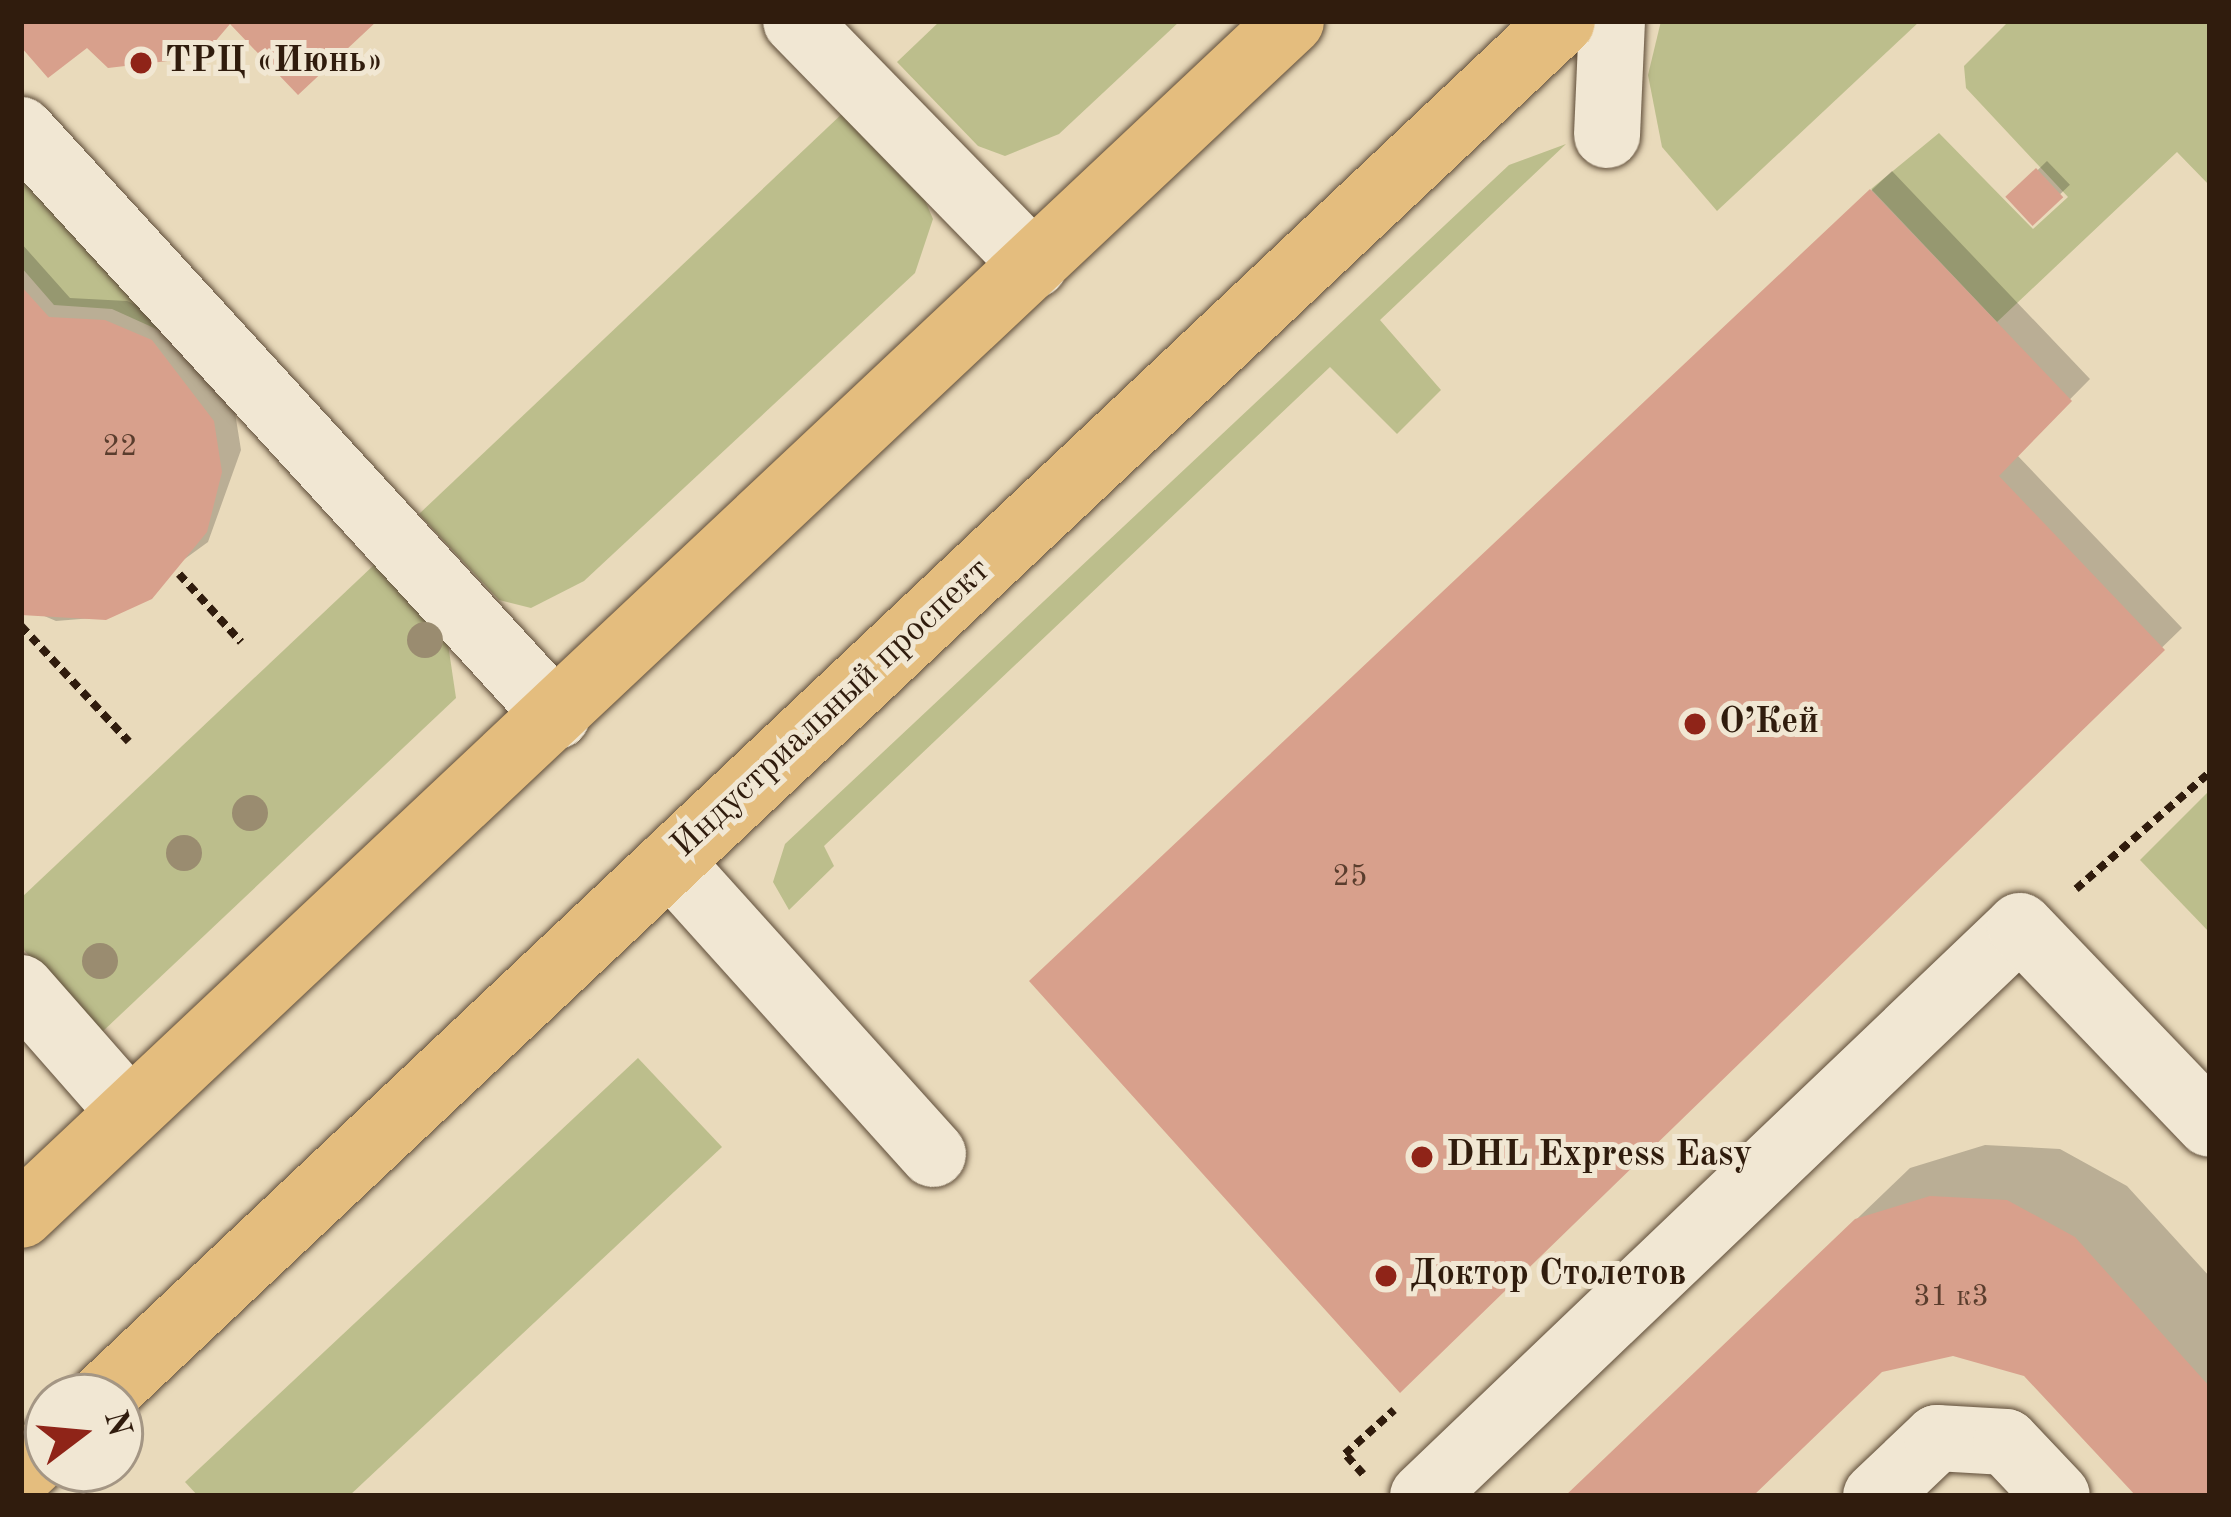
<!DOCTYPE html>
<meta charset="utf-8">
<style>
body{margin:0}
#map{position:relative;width:2231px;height:1517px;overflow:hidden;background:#e9dabb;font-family:"Old Standard TT",serif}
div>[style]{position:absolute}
.green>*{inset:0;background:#bcbe8c}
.shadow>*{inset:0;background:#0003;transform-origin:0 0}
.building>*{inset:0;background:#d8a08c;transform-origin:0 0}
.path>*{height:8px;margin-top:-4px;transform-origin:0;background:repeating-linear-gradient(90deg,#301c0d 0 9px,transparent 0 15px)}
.roads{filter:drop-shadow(0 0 3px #5e4c38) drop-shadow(0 0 3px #5e4c38)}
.minor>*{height:66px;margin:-33px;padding:0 33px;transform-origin:33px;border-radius:33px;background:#f1e7d3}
.major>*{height:66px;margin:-33px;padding:0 33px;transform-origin:33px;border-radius:33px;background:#e4bd7e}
.trees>*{width:36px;height:36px;margin:-18px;border-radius:50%;background:#9a8c70}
.dots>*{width:33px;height:33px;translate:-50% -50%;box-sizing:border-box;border:6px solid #f1e7d3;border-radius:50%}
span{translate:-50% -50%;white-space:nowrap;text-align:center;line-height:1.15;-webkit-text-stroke:10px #f1e7d3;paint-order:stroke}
.number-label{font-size:30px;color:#5a3d2d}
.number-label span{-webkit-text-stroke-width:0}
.poi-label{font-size:36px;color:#301c0d;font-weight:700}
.left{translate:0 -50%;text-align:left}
.street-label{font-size:36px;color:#301c0d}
.frame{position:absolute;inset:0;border:24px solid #301c0d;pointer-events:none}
.north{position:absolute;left:24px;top:1373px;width:120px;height:120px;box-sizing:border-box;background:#f1e7d3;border:3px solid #a49684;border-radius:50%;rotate:74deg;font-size:33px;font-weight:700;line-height:48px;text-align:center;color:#301c0d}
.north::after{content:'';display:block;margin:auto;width:42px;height:54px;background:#8f2418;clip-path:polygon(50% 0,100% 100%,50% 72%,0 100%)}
</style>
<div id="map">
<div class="green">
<div style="clip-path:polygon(940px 21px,1180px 21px,1059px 134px,1005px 156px,978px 146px,897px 62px)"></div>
<div style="clip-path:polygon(1661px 21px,1920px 21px,1717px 211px,1662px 147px,1648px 75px)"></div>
<div style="clip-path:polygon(2009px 21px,2210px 21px,2210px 186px,2177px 152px,1997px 322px,1871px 189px,1939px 133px,2033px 229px,2068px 197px,1966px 88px,1964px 66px)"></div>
<div style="clip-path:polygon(845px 111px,921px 191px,933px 219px,915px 273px,584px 581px,531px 608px,499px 600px,419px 514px)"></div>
<div style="clip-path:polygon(1566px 144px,1380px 320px,1441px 390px,1397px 434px,1330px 367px,824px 846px,834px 866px,789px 910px,773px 882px,785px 844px,1509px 165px)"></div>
<div style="clip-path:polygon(21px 166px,174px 337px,112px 309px,54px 305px,21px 267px)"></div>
<div style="clip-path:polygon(375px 564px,448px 644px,456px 698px,101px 1033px,21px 947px,21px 898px)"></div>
<div style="clip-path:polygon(2210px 790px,2210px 933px,2140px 860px)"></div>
<div style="clip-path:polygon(638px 1058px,722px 1147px,349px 1496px,198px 1496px,185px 1482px)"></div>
</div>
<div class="shadow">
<div style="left:2047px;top:161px;width:33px;height:52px;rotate:46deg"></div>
<div style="clip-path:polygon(1892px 171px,2090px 379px,2016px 454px,2182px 628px,1400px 1389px,1053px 961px)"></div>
<div style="clip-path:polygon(21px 243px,70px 298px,127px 301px,173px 321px,233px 400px,241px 450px,208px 542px,105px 617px,56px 621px,21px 606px)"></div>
<div style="clip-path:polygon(1985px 1145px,2060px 1149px,2127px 1186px,2210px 1277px,2210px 1496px,2140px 1496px,2026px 1373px,1953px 1353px,1881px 1369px,1748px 1496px,1568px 1496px,1910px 1168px)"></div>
</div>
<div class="building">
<div style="clip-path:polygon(21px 21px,377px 21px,298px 95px,230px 24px,202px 57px,108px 68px,87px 48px,48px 78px,21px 47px)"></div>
<div style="left:2036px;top:168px;width:40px;height:42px;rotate:47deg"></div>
<div style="clip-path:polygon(1870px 189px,2072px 401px,1999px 476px,2165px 650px,1400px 1393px,1029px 981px)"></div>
<div style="clip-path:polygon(21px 286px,49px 317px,105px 320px,152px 340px,214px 421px,222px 472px,207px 532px,152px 599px,106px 620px,21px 615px)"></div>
<div style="clip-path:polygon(1930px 1196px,2007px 1200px,2075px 1237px,2210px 1387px,2210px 1496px,2136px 1496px,2024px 1376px,1953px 1356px,1882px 1372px,1753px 1496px,1565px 1496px,1855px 1219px)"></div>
</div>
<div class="path">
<div style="left:179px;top:574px;width:92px;rotate:47.6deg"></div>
<div style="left:21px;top:626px;width:158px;rotate:47deg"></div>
<div style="left:2076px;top:889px;width:178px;rotate:-41.1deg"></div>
<div style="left:1363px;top:1474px;width:27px;rotate:-132deg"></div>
<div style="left:1345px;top:1454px;width:66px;rotate:-41.9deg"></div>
</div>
<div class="roads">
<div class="minor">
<div style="left:796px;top:21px;width:341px;rotate:45.7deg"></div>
<div style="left:21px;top:130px;width:794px;rotate:47.55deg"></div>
<div style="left:1607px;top:135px;width:114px;rotate:-87.5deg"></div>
<div style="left:670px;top:862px;width:393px;rotate:48deg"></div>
<div style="left:21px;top:988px;width:164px;rotate:48.7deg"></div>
<div style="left:1423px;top:1496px;width:825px;rotate:-43.67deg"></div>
<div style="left:2020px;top:926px;width:274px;rotate:46.2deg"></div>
<div style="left:1876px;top:1496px;width:84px;rotate:-43.6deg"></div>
<div style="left:1937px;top:1438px;width:69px;rotate:3.3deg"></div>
<div style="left:2006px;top:1442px;width:74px;rotate:46.6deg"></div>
</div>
<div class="major">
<div style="left:21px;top:1215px;width:1743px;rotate:-43.23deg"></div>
<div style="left:102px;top:1397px;width:2006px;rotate:-43.3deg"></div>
<div style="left:21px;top:1473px;width:37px;rotate:-43deg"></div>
</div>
</div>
<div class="trees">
<div style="left:425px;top:640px"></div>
<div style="left:250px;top:813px"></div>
<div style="left:184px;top:853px"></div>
<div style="left:100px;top:961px"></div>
</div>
<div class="dots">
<div style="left:141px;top:63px;background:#8f2418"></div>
<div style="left:1695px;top:724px;background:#8f2418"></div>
<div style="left:1422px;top:1157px;background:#8f2418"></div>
<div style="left:1386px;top:1276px;background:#8f2418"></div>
</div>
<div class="number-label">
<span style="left:120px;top:447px">22</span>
<span style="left:1350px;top:877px">25</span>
<span style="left:1951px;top:1297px">31 к3</span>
</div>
<div class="poi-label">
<span class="left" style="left:165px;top:63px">ТРЦ «Июнь»</span>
<span class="left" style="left:1719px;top:724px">О’Кей</span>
<span class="left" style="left:1446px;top:1157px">DHL Express Easy</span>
<span class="left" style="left:1410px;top:1276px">Доктор Столетов</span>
</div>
<div class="street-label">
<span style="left:832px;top:709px;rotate:-43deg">Индустриальный проспект</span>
</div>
<div class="frame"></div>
<div class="north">N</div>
</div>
